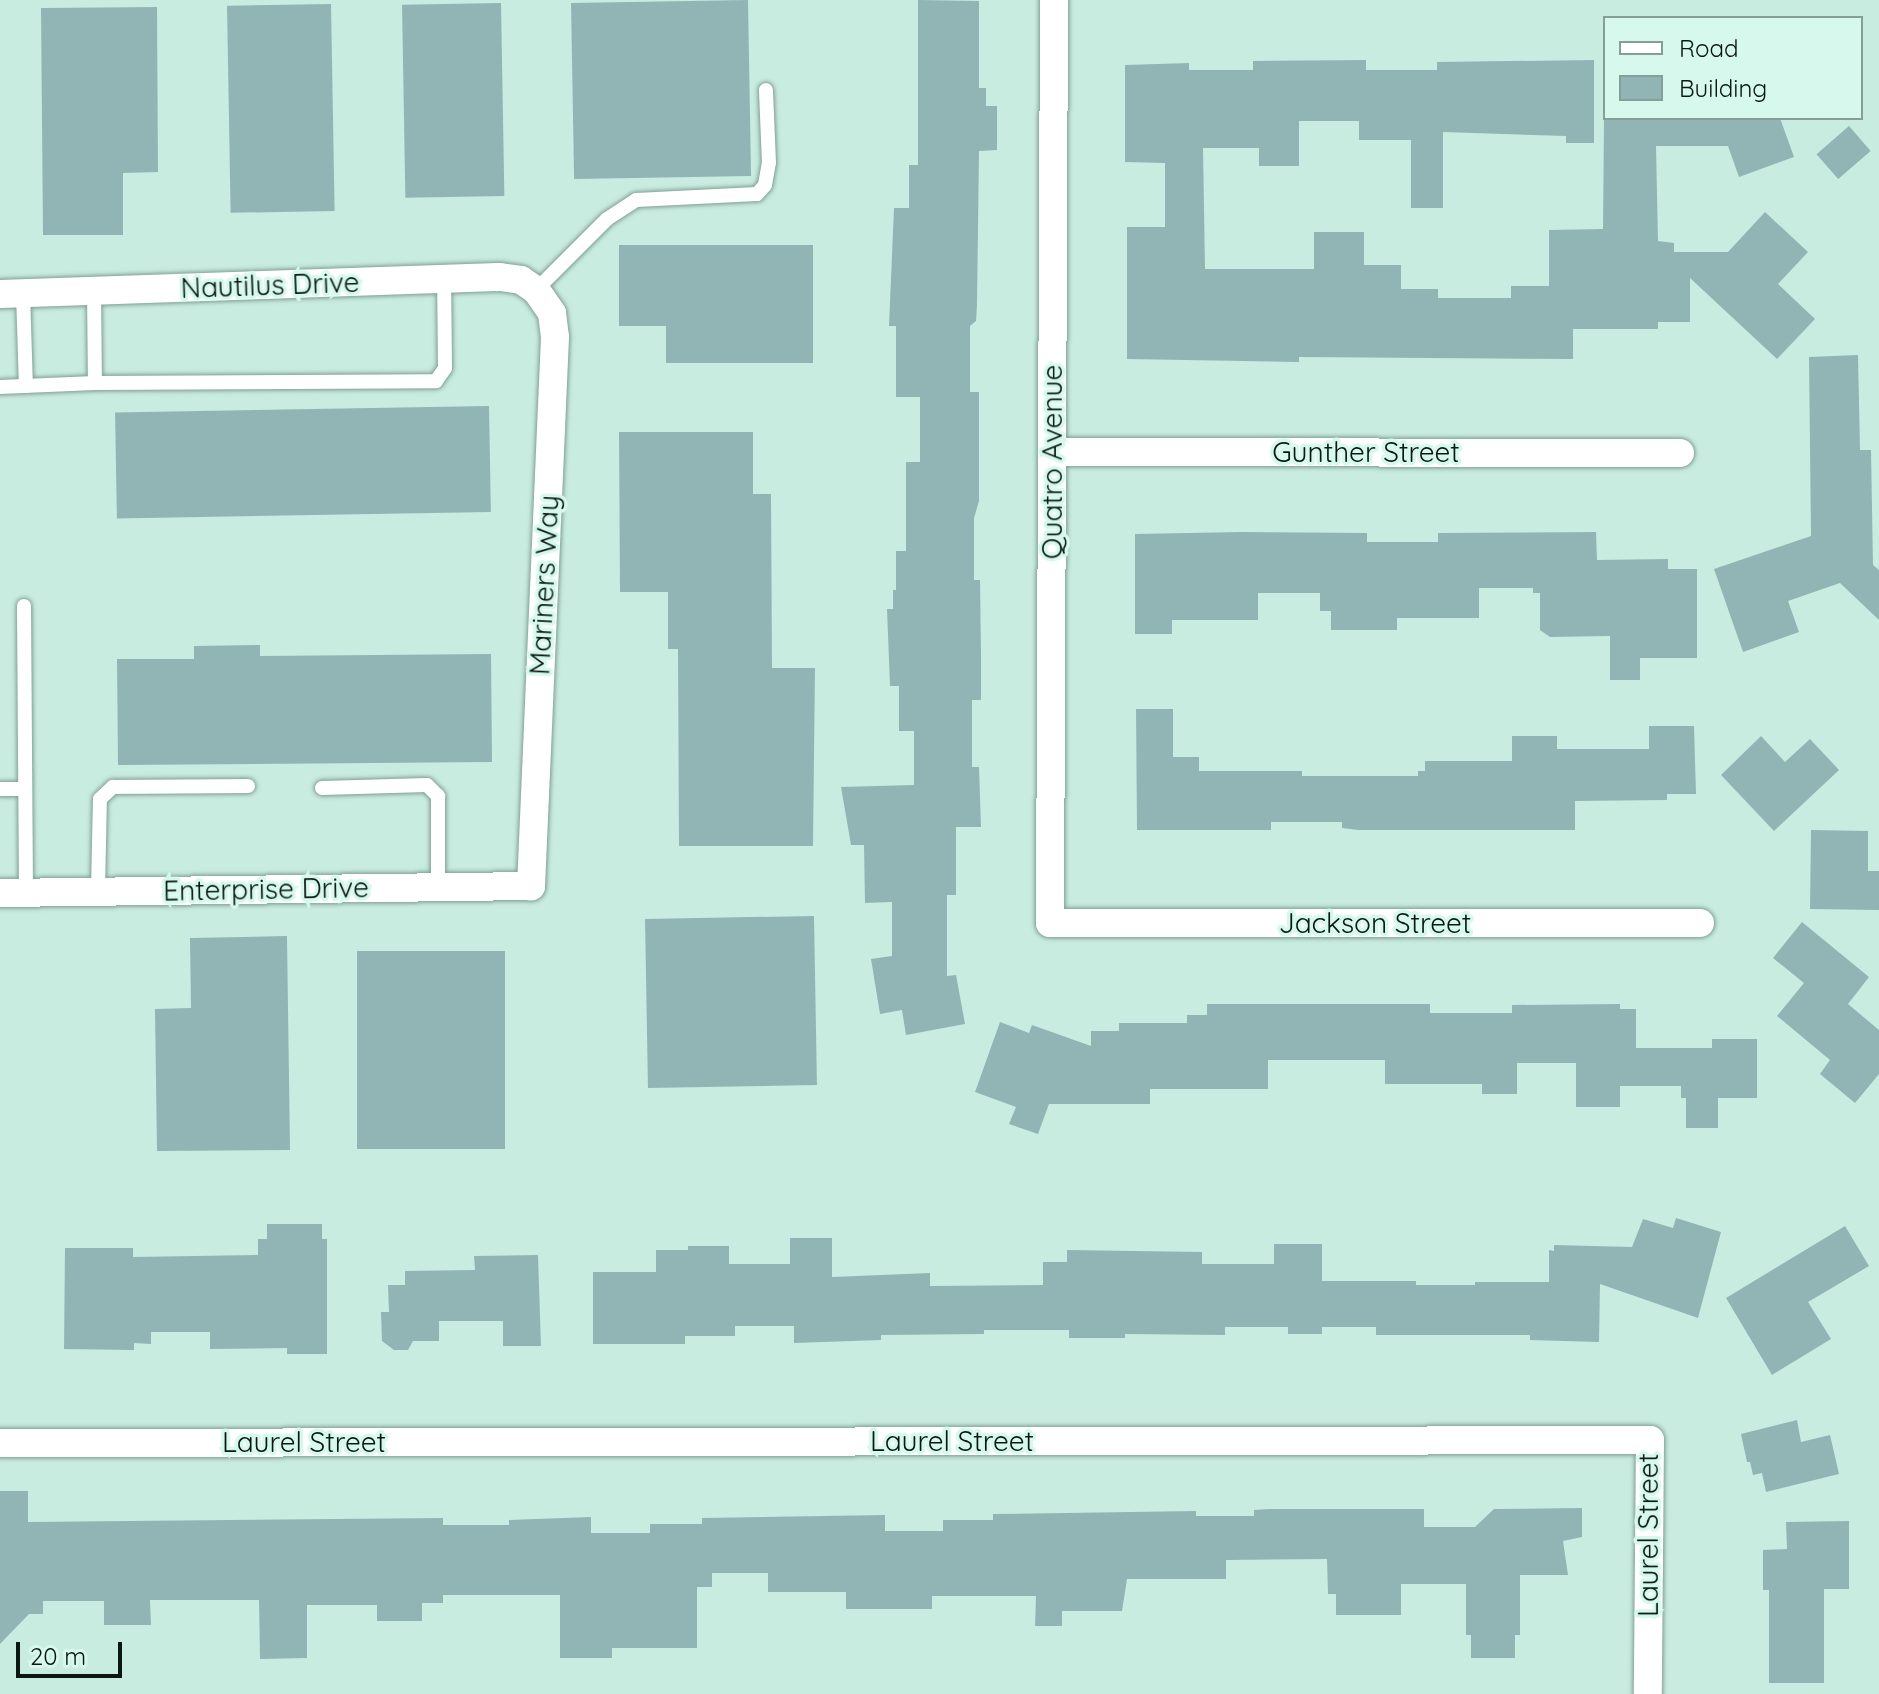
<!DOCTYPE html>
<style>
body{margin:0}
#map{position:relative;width:1879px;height:1694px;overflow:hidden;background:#c9ece0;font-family:Quicksand,sans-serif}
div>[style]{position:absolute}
.building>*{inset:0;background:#91b5b5;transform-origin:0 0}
.roads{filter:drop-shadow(0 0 2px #80a095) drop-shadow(0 0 2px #80a095)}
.service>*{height:14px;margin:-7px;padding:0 7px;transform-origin:7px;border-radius:7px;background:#fff}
.minor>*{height:28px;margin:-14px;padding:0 14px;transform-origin:14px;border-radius:14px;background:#fff}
span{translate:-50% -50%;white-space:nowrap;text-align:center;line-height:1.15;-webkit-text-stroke:7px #d7f9ed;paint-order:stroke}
.street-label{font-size:28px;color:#0b1713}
.legend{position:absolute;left:1603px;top:16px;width:260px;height:104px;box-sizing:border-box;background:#d7f9ed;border:2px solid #859f96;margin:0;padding:10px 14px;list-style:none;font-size:24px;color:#0b1713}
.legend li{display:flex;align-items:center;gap:16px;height:40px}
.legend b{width:40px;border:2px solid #859f96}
.scale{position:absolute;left:16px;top:1642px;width:106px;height:36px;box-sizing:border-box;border:4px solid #0b1713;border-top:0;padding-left:10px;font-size:24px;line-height:28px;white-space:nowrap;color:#0b1713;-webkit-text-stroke:6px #d7f9ed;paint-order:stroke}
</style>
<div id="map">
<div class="building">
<div style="left:748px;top:0;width:176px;height:177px;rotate:89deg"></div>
<div style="clip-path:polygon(918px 0,979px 1px,979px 88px,986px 88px,986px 106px,997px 106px,997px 150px,979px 151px,977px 305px,976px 321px,970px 326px,970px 392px,979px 392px,979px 501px,974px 518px,974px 580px,980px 580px,981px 655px,981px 700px,972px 700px,972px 767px,979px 767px,981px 827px,956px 827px,956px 895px,947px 895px,947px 976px,956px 975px,965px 1024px,906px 1035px,902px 1010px,880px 1014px,871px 959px,892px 956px,892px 902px,865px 903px,864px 845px,851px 845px,841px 787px,914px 785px,914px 731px,899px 731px,899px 686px,890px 686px,887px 609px,893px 609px,893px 590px,896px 590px,896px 551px,906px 551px,906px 462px,920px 462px,920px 397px,896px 397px,896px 326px,889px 326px,894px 208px,909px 208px,909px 165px,918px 165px)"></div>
<div style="left:501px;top:3px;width:193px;height:99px;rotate:89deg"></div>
<div style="left:331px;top:4px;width:207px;height:104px;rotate:89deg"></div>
<div style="clip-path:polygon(157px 7px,158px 172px,123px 173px,123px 235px,43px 235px,41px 8px)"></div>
<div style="clip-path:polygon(1366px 60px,1366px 70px,1437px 70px,1437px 62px,1594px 60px,1594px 143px,1566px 143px,1566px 136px,1443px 132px,1443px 208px,1411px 208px,1411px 140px,1359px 140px,1359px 121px,1299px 121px,1299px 166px,1259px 166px,1259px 148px,1203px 148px,1205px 269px,1314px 269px,1314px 232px,1364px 232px,1364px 265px,1401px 265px,1401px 289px,1438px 289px,1438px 298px,1511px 298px,1511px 286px,1549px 286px,1549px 230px,1603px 229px,1604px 118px,1780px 118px,1794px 157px,1739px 177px,1728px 146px,1656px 146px,1658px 241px,1674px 243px,1674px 252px,1728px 252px,1765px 212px,1808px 252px,1778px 284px,1815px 319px,1777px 359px,1690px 278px,1690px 322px,1658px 322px,1658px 329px,1573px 329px,1573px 359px,1299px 357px,1299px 362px,1127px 359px,1127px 227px,1165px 227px,1165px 163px,1125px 162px,1125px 65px,1189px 63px,1189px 70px,1253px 70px,1253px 61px)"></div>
<div style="left:1849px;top:126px;width:33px;height:43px;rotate:49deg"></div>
<div style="clip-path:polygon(619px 245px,813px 245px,813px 363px,666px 363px,666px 326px,619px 326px)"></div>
<div style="clip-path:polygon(1858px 355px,1860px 450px,1871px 450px,1873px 565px,1879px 570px,1879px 620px,1840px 583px,1788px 601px,1799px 632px,1743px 652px,1714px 569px,1811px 536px,1809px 357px)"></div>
<div style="left:489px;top:406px;width:106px;height:374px;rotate:89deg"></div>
<div style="clip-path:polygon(619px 432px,753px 432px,753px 494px,771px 494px,772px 668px,815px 668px,813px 846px,679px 846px,678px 649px,668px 649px,668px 592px,620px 592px)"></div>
<div style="clip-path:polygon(1241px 532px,1367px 533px,1367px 542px,1438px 542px,1438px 533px,1596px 532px,1597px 560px,1668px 559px,1668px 569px,1697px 569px,1697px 658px,1640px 658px,1640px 680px,1610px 680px,1610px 636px,1550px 637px,1540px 630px,1540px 593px,1533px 593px,1533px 588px,1479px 588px,1479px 618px,1397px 618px,1397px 630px,1331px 630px,1331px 611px,1320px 611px,1320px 593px,1258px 593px,1258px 620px,1172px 620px,1172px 634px,1135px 634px,1135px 534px)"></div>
<div style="clip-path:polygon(260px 645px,260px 656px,491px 654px,492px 762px,118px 765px,117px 659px,194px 659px,194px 646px)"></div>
<div style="clip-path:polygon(1136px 709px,1173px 709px,1173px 757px,1199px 757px,1199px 771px,1302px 771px,1302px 776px,1418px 776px,1418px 771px,1425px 771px,1425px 761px,1512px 761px,1512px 736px,1557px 736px,1557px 749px,1649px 749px,1649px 726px,1694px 726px,1696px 794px,1667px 794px,1667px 800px,1575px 801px,1575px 830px,1358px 830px,1342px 828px,1342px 822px,1271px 822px,1271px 830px,1137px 830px)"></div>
<div style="clip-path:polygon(1761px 736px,1785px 762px,1810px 739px,1839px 770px,1774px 831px,1721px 775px)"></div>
<div style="clip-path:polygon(1811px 830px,1868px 831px,1868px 871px,1879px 871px,1879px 910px,1810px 909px)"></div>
<div style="left:814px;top:916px;width:169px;height:169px;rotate:89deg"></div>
<div style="clip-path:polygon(1802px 922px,1869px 977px,1848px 1004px,1879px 1030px,1879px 1074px,1855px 1103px,1820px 1074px,1830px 1060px,1777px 1016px,1804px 983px,1773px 958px)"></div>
<div style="clip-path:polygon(287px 936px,290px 1150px,157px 1151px,155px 1009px,191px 1008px,190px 938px)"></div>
<div style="left:357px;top:951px;width:148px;height:198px"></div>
<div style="clip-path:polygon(1207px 1004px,1430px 1004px,1430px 1013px,1512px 1013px,1512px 1005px,1620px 1004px,1620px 1009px,1636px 1009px,1636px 1048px,1712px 1048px,1712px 1039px,1757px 1039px,1757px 1098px,1718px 1098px,1718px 1128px,1686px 1128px,1686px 1098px,1681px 1098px,1681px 1086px,1620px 1086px,1620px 1107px,1576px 1107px,1576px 1063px,1517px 1063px,1517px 1094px,1482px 1094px,1482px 1084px,1385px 1084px,1385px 1060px,1268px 1060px,1268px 1089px,1150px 1089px,1150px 1104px,1049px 1104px,1038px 1134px,1009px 1124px,1016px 1107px,975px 1092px,1000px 1022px,1029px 1033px,1032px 1025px,1091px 1046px,1091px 1031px,1119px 1031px,1119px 1023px,1187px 1023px,1187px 1015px,1207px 1015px)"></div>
<div style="clip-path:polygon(1676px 1218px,1721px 1232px,1698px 1318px,1600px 1284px,1599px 1342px,1530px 1340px,1530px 1335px,1376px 1335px,1376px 1327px,1322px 1327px,1322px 1334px,1288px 1334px,1288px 1327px,1225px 1327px,1225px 1335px,1125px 1334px,1125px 1338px,1069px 1338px,1069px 1330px,984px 1330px,984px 1334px,881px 1335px,881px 1340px,794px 1343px,794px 1326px,735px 1326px,735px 1336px,685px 1336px,685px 1344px,593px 1344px,593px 1272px,656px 1272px,656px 1250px,688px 1250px,688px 1246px,729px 1246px,729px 1264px,790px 1264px,790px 1238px,832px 1238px,832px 1277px,930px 1273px,930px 1286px,1043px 1285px,1043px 1262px,1067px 1262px,1067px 1250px,1202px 1252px,1202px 1264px,1274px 1264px,1274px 1244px,1322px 1244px,1322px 1281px,1416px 1281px,1416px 1285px,1475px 1285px,1475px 1282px,1549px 1282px,1549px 1250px,1554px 1251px,1554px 1245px,1632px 1247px,1643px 1219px,1673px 1228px)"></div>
<div style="clip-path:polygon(267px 1224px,322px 1224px,322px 1239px,327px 1239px,327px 1354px,287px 1354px,287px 1348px,210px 1349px,210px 1332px,151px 1332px,151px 1344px,134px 1343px,134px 1350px,64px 1349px,65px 1248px,133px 1248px,133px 1257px,258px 1255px,258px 1239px,267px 1239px)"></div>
<div style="clip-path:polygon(1845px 1226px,1869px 1266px,1808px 1302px,1831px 1339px,1772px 1375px,1726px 1298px)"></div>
<div style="clip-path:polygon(538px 1255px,541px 1346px,503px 1346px,503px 1321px,439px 1321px,439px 1341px,413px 1341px,408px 1350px,394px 1350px,382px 1341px,381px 1312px,389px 1312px,388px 1285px,405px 1285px,405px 1271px,475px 1270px,474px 1256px)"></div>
<div style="clip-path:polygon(1797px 1420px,1801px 1442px,1830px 1435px,1839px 1474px,1766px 1492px,1762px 1473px,1753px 1475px,1750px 1462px,1747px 1462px,1741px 1434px)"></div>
<div style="clip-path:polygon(0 1491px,28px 1491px,28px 1522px,443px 1518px,443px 1525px,509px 1525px,509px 1520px,591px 1517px,591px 1533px,650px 1533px,650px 1524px,702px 1524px,702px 1518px,885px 1515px,885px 1531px,943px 1531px,943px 1520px,993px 1520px,993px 1514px,1196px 1511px,1196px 1516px,1254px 1516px,1254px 1510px,1269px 1509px,1424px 1509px,1424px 1527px,1475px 1527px,1494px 1509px,1582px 1508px,1582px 1537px,1563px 1541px,1568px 1575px,1520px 1575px,1520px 1635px,1515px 1635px,1515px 1658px,1471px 1658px,1471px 1635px,1466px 1635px,1466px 1584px,1401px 1584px,1401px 1615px,1336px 1615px,1336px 1594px,1328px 1594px,1327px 1559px,1226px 1560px,1226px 1579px,1127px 1579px,1122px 1611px,1062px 1611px,1062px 1626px,1035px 1626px,1036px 1596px,932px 1596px,932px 1609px,846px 1609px,846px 1592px,768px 1592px,768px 1573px,712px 1573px,712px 1587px,697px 1587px,697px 1648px,612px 1648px,612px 1658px,560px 1658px,560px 1595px,443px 1595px,443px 1603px,422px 1603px,422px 1621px,377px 1621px,377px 1605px,307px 1605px,307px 1658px,260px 1659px,259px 1600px,150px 1600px,151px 1625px,104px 1625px,104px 1601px,43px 1601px,43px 1614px,29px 1614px,0 1644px)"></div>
<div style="clip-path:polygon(1849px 1521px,1849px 1589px,1824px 1589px,1824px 1683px,1769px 1683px,1769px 1590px,1763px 1590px,1763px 1550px,1787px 1549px,1786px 1522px)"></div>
</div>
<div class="roads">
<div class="service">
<div style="left:536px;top:290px;width:100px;rotate:-45deg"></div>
<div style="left:607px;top:219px;width:35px;rotate:-33deg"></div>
<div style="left:636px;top:200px;width:121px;rotate:-2.8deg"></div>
<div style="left:757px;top:194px;width:12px;rotate:-48deg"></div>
<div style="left:765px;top:185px;width:22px;rotate:-80deg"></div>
<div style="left:769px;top:163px;width:73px;rotate:-92.4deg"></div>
<div style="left:94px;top:291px;width:92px;rotate:89.4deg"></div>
<div style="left:95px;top:383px;width:341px;rotate:-0.3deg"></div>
<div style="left:436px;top:381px;width:16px;rotate:-55deg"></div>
<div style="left:445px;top:368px;width:89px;rotate:-90.6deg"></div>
<div style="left:23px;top:293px;width:93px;rotate:88.2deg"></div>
<div style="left:0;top:387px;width:95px;rotate:-2.4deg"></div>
<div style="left:24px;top:606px;width:286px;rotate:89.6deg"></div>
<div style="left:322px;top:788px;width:105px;rotate:-1.6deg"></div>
<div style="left:427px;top:785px;width:16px;rotate:45deg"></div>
<div style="left:438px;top:796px;width:91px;rotate:90deg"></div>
<div style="left:0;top:789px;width:25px"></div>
<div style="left:98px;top:891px;width:92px;rotate:-88.8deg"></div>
<div style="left:100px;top:799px;width:18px;rotate:-43deg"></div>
<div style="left:113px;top:787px;width:135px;rotate:-0.4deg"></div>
</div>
<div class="minor">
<div style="left:1054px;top:0;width:923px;rotate:90.25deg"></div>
<div style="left:1050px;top:923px;width:650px"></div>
<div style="left:0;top:294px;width:500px;rotate:-1.95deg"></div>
<div style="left:500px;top:277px;width:21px;rotate:8deg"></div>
<div style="left:521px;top:280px;width:18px;rotate:34deg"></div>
<div style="left:536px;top:290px;width:28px;rotate:55deg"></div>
<div style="left:552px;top:313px;width:24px;rotate:83deg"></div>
<div style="left:555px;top:337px;width:550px;rotate:92.5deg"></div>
<div style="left:531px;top:886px;width:531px;rotate:179.24deg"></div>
<div style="left:1052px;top:452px;width:628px;rotate:0.09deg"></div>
<div style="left:0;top:1443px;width:1650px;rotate:-0.1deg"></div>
<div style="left:1650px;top:1440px;width:254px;rotate:90.5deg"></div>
</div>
</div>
<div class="street-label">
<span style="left:270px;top:285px;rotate:-2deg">Nautilus Drive</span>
<span style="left:1366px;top:452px">Gunther Street</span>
<span style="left:1052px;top:462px;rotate:-90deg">Quatro Avenue</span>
<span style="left:544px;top:585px;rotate:-87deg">Mariners Way</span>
<span style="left:266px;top:889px;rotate:-1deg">Enterprise Drive</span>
<span style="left:1375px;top:923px">Jackson Street</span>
<span style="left:952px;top:1441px">Laurel Street</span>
<span style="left:304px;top:1442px">Laurel Street</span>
<span style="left:1648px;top:1535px;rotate:-90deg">Laurel Street</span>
</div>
<ul class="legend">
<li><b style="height:10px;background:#fff"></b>Road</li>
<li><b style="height:22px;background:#91b5b5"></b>Building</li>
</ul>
<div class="scale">20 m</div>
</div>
